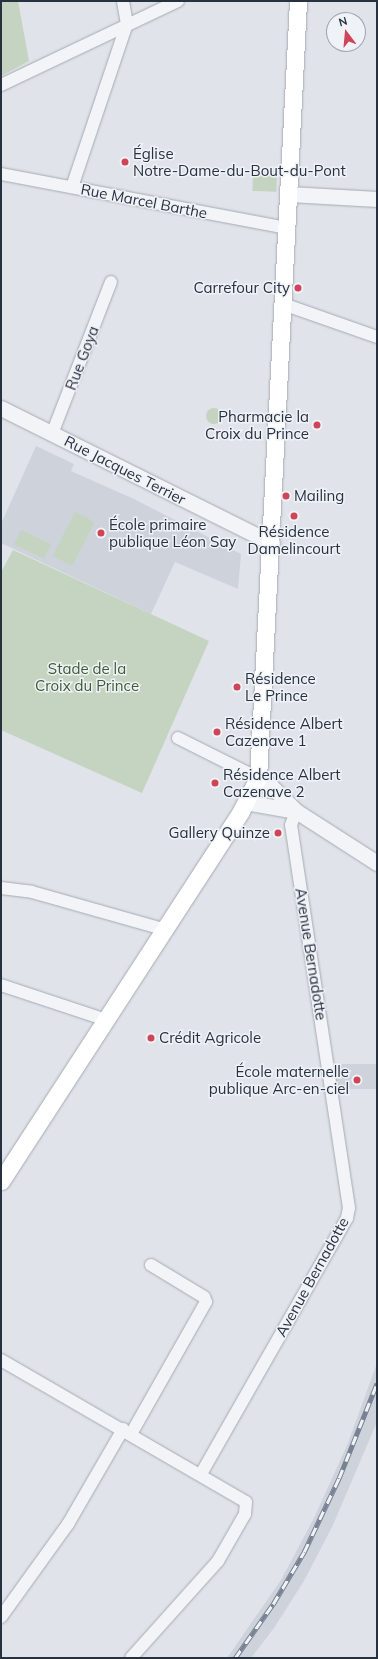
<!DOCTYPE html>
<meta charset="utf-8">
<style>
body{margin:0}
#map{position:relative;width:378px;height:1659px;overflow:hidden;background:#e0e3e9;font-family:Mulish,sans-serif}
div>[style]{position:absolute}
.built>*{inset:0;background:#ced2db;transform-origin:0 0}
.green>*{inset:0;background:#c5d3c1;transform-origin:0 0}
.round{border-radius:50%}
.roads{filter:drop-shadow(0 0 1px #a5aab3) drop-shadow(0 0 1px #a5aab3)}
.minor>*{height:12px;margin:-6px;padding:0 6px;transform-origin:6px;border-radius:6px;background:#f2f4f7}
.tertiary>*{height:15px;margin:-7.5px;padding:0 7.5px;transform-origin:7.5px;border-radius:7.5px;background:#f2f4f7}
.secondary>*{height:17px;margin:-8.5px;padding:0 8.5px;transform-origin:8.5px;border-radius:8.5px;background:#fff}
.rail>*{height:4.5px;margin-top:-2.25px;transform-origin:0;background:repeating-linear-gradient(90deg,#eff2f6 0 9px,#798293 0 18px);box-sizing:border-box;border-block:1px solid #798293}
.dots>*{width:11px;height:11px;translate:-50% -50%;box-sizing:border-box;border:2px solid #eff2f6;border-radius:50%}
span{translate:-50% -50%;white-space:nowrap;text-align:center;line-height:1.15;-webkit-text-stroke:3px #eff2f6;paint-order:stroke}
.poi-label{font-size:15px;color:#283140}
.left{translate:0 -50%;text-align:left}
.right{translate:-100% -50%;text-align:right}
.street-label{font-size:15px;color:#283140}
.park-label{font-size:15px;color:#3c5c35}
.frame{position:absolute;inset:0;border:2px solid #283140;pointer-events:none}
.north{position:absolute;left:326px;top:12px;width:40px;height:40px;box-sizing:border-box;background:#eff2f6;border:1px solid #9fa5ad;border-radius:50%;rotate:344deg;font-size:11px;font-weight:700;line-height:16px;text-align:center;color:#283140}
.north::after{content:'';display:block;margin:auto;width:14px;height:18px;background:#cf4457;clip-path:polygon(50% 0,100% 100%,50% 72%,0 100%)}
</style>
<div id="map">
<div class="built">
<div style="clip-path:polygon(36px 446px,74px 464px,71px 471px,134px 499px,241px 554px,238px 589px,175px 562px,151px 614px,1px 543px,1px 524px)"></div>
<div style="left:377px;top:1064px;width:25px;height:41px;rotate:90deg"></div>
<div style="clip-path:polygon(377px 1363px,377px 1422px,333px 1525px,304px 1581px,274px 1628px,251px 1658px,227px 1658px,281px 1580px,314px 1518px,348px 1443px)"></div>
</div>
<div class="green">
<div style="clip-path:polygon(1px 1px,18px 1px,29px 61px,1px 76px)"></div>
<div style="left:253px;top:173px;width:24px;height:18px;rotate:2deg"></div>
<div class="round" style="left:206px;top:408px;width:16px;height:16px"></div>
<div style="left:75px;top:512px;width:22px;height:49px;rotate:27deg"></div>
<div style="left:21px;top:530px;width:33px;height:16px;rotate:25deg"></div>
<div style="clip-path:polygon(13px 550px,209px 641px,142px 793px,1px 730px,1px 572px)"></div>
</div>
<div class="roads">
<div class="minor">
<div style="left:1px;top:85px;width:196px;rotate:-25.4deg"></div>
<div style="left:1px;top:174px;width:291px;rotate:10.7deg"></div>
<div style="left:72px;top:187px;width:172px;rotate:-71.4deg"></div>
<div style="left:127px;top:24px;width:23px;rotate:-100deg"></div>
<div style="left:283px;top:304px;width:100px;rotate:19.3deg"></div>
<div style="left:52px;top:434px;width:163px;rotate:-68.8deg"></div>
<div style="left:178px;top:738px;width:89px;rotate:26.6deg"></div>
<div style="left:1px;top:888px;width:31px;rotate:7deg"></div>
<div style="left:32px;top:892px;width:136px;rotate:15.8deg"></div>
<div style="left:1px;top:985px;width:111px;rotate:18.4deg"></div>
<div style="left:1px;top:1360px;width:283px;rotate:30.1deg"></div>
<div style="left:246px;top:1502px;width:12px;rotate:95deg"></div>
<div style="left:245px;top:1514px;width:54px;rotate:119.9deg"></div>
<div style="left:218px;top:1561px;width:130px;rotate:131.9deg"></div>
<div style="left:131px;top:1434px;width:152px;rotate:-60.4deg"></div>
<div style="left:206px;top:1302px;width:5px;rotate:-112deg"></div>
<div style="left:204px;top:1297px;width:62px;rotate:-148.9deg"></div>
<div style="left:201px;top:1474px;width:295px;rotate:-60.3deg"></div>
<div style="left:347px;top:1218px;width:10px;rotate:-79deg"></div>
<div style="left:349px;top:1208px;width:387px;rotate:-98.6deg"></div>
<div style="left:291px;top:825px;width:15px;rotate:-70deg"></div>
<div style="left:1px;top:1617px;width:115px;rotate:-54.2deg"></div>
<div style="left:68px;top:1524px;width:110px;rotate:-59.9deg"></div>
</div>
<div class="tertiary">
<div style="left:289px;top:194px;width:88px;rotate:3.3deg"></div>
<div style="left:1px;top:408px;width:303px;rotate:26.5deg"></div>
<div style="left:258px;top:778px;width:15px;rotate:32deg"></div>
<div style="left:271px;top:786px;width:35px;rotate:45deg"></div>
<div style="left:296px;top:811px;width:96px;rotate:32.7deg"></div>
<div style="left:245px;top:802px;width:52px;rotate:10deg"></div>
</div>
<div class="secondary">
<div style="left:1px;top:1181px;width:441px;rotate:-57deg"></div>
<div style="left:241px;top:811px;width:37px;rotate:-63deg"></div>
<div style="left:258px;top:778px;width:778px;rotate:-87.05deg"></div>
</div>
</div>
<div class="rail">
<div style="left:235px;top:1658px;width:66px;rotate:-54.9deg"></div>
<div style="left:273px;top:1604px;width:61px;rotate:-59.2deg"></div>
<div style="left:304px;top:1552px;width:82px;rotate:-64.7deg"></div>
<div style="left:339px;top:1478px;width:102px;rotate:-68.2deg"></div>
</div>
<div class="dots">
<div style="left:125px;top:162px;background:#cf4457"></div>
<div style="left:298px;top:288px;background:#cf4457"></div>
<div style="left:317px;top:425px;background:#cf4457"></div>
<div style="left:286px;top:496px;background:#cf4457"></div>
<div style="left:294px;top:516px;background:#cf4457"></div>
<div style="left:101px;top:533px;background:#cf4457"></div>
<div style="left:237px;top:687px;background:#cf4457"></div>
<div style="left:217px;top:732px;background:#cf4457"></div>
<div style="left:215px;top:783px;background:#cf4457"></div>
<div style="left:278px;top:833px;background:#cf4457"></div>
<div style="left:151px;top:1038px;background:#cf4457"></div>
<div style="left:357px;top:1080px;background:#cf4457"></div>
</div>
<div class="poi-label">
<span class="left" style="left:133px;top:162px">Église<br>Notre-Dame-du-Bout-du-Pont</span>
<span class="right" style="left:290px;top:288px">Carrefour City</span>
<span class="right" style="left:309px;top:425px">Pharmacie la<br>Croix du Prince</span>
<span class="left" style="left:294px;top:496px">Mailing</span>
<span class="left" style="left:109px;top:533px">École primaire<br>publique Léon Say</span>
<span style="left:294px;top:540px">Résidence<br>Damelincourt</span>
<span class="left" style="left:245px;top:687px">Résidence<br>Le Prince</span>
<span class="left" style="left:225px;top:732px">Résidence Albert<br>Cazenave 1</span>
<span class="left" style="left:223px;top:783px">Résidence Albert<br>Cazenave 2</span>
<span class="right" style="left:270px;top:833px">Gallery Quinze</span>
<span class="left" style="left:159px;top:1038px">Crédit Agricole</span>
<span class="right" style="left:349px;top:1080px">École maternelle<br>publique Arc-en-ciel</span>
</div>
<div class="street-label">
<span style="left:144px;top:201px;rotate:11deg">Rue Marcel Barthe</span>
<span style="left:82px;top:358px;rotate:-69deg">Rue Goya</span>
<span style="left:125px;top:470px;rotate:27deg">Rue Jacques Terrier</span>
<span style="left:311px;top:954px;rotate:81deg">Avenue Bernadotte</span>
<span style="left:312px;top:1277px;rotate:-61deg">Avenue Bernadotte</span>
</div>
<div class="park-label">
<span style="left:87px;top:677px">Stade de la<br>Croix du Prince</span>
</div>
<div class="frame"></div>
<div class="north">N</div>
</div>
